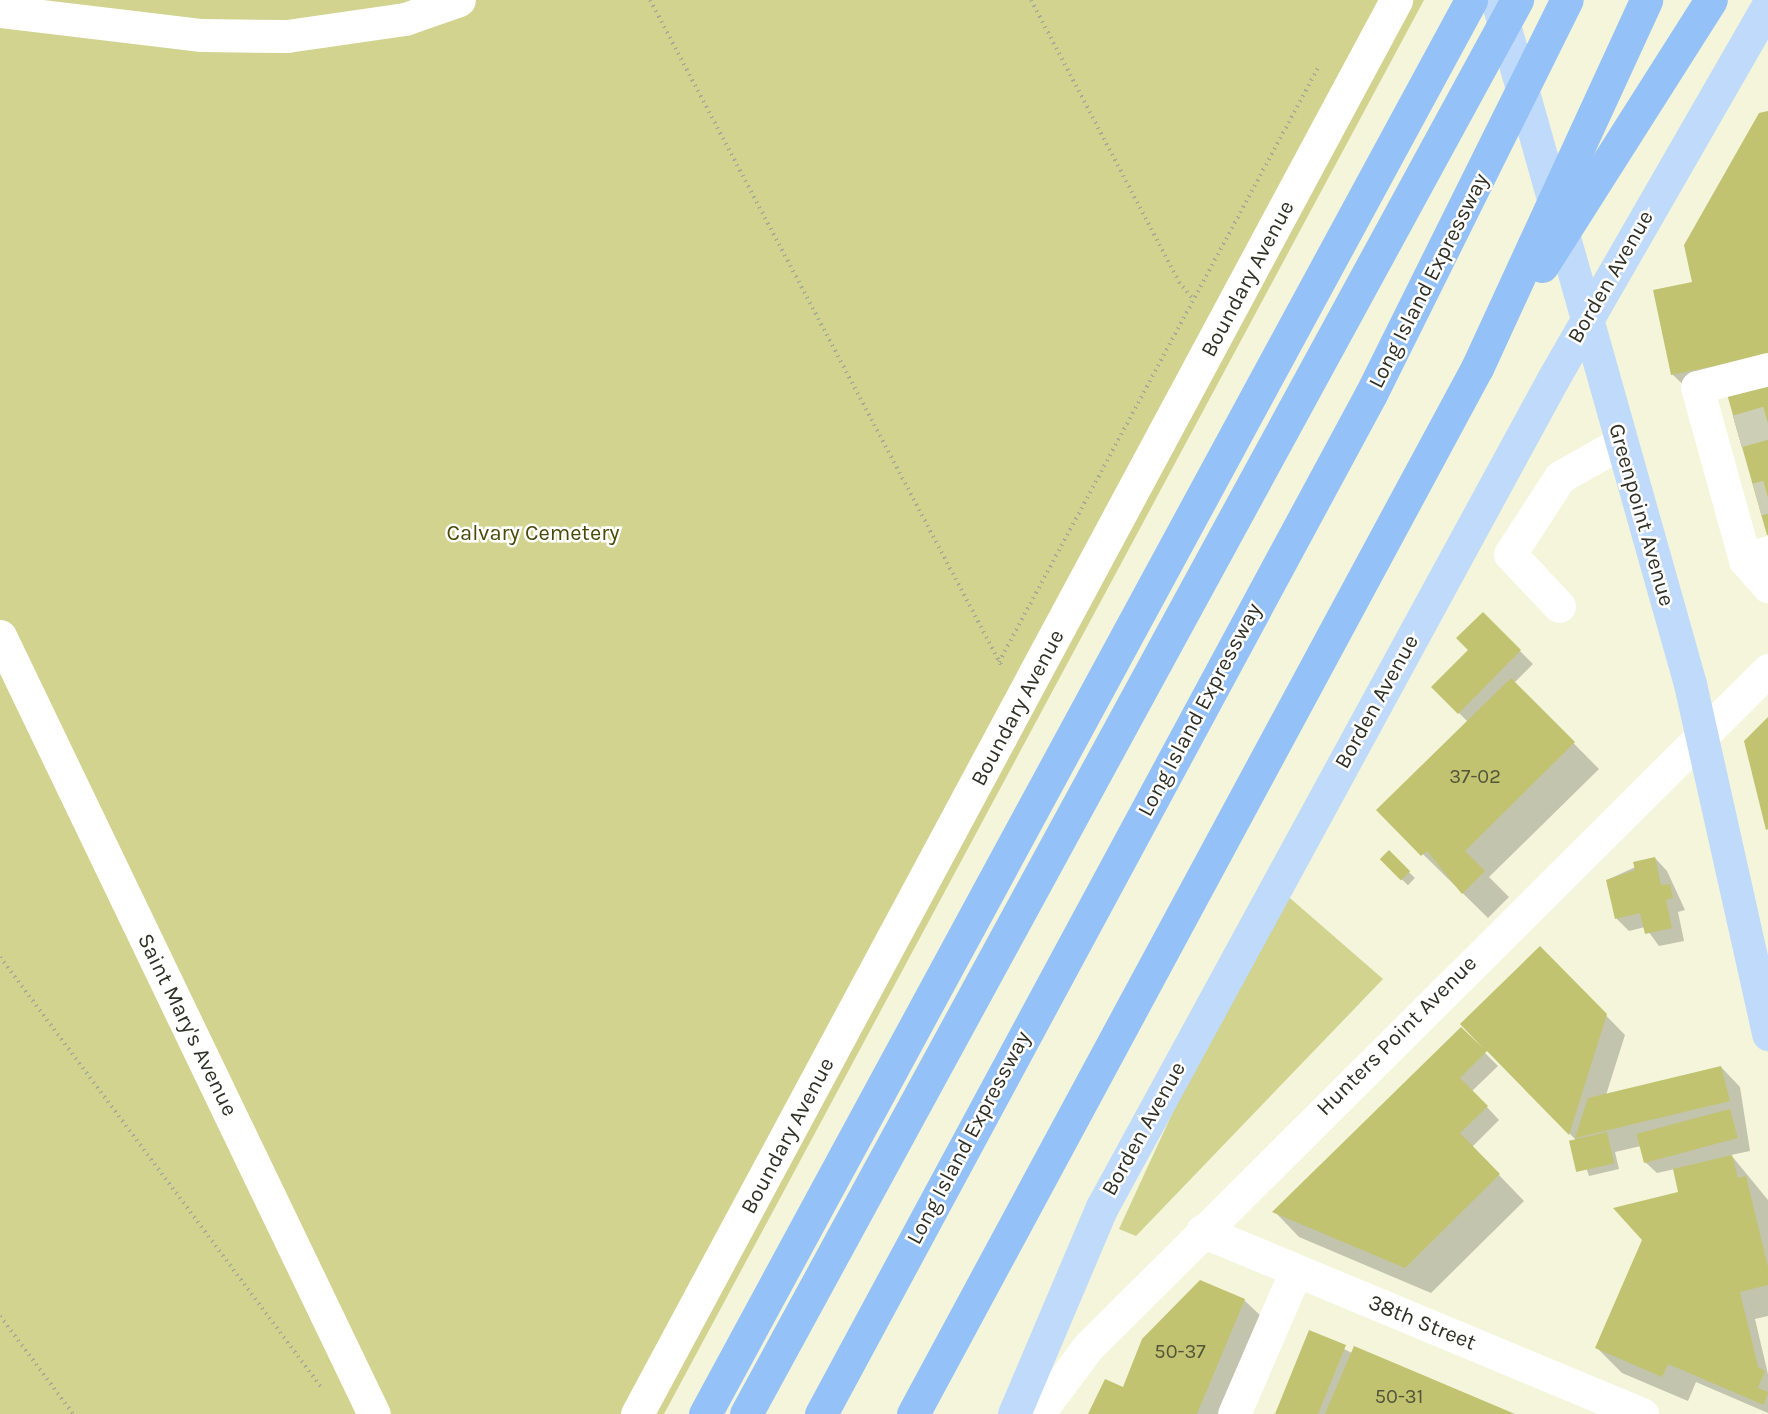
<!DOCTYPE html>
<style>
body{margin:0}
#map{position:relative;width:1768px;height:1414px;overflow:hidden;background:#f4f5da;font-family:Karla,sans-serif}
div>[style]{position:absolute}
.green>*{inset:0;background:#d1d38f}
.shadow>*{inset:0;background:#0003;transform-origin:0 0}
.building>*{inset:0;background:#c1c370;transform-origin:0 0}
.minor-tunnel>*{height:33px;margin-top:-16.5px;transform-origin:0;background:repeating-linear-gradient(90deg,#cdceb6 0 33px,transparent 0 49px)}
.path>*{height:4px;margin-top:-2px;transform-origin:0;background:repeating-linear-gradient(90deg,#a9aa95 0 1.5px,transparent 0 6px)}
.minor>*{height:33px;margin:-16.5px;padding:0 16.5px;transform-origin:16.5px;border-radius:16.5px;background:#fff}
.major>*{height:33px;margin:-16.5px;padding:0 16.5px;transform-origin:16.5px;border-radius:16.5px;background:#bfdafa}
.highway>*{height:33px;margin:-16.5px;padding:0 16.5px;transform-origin:16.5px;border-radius:16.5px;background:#94c1f7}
span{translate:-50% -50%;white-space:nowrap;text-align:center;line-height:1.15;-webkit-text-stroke:5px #fff;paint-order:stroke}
.number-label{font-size:20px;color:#545538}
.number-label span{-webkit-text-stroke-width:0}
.street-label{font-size:22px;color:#2f3025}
.park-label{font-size:22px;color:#4a4a08}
</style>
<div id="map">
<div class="green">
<div style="clip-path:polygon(0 0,1424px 0,664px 1414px,0 1414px)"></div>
<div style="clip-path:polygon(1283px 892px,1383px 979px,1136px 1236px,1119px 1229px,1214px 1023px)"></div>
</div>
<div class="shadow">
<div style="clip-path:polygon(1768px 113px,1768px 532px,1729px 393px,1698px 399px,1672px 374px,1694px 283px)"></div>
<div style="clip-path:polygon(1483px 614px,1533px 664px,1514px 683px,1599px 769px,1489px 877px,1509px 897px,1488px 918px,1378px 810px,1468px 722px,1433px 687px,1470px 650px)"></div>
<div style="left:1389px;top:853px;width:36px;height:10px;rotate:44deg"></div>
<div style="clip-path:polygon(1655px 858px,1667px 871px,1685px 910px,1678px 912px,1684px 941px,1659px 946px,1645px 927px,1629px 931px,1616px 918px,1607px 880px)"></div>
<div style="clip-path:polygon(1540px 948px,1625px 1035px,1606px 1095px,1721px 1067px,1740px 1087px,1750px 1151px,1731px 1155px,1768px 1200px,1768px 1316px,1755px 1319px,1768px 1374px,1768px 1413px,1696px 1382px,1688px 1401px,1622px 1373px,1597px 1348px,1680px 1194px,1675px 1169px,1657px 1173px,1644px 1161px,1641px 1146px,1615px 1152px,1619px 1169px,1589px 1176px,1577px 1141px,1462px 1024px)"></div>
<div style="clip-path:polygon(1461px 1029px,1498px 1066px,1472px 1091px,1499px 1120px,1472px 1147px,1524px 1201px,1431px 1293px,1299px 1237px,1275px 1212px)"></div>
<div style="clip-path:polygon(1244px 1300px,1264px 1319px,1224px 1414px,1090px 1414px)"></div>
<div style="clip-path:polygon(1310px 1332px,1352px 1353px,1511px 1414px,1276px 1414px)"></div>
</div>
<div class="building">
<div style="clip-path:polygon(1768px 111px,1768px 355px,1671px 375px,1653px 290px,1692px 282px,1684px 245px,1759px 113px)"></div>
<div style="clip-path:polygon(1768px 382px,1768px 535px,1767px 535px,1727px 394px)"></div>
<div style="clip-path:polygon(1483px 612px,1521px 650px,1458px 714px,1431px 687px,1468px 650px,1456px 638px)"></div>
<div style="clip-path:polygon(1511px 678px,1575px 742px,1465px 851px,1485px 871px,1462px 894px,1427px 851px,1421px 856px,1376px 810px)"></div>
<div style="clip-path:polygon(1768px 717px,1768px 829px,1766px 830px,1744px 741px)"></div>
<div style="left:1389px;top:850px;width:30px;height:13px;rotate:45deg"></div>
<div style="clip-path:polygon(1655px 857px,1661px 885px,1670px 884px,1673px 898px,1666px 900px,1672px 928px,1645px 934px,1640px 913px,1615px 919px,1606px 880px,1635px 870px,1633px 862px)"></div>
<div style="clip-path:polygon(1540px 946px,1607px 1014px,1569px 1135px,1487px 1051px,1460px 1078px,1488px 1106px,1460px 1133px,1500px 1174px,1405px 1268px,1272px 1212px,1461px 1027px,1483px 1048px,1460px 1024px)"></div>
<div style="clip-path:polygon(1721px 1066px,1730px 1101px,1575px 1138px,1588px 1098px)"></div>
<div style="left:1730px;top:1109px;width:30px;height:97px;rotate:75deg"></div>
<div style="left:1607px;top:1132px;width:32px;height:39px;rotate:77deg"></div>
<div style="clip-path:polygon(1732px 1155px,1738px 1178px,1746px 1176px,1768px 1267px,1768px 1285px,1740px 1292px,1758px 1367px,1765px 1371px,1758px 1388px,1768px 1392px,1764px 1405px,1668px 1364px,1662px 1377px,1595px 1348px,1642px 1240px,1613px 1208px,1678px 1192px,1673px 1169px)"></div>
<div style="clip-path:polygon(1200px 1280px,1245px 1299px,1197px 1414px,1088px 1414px,1105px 1379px,1123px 1387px,1142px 1339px)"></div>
<div style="clip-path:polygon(1309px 1330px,1346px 1345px,1318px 1414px,1275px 1414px)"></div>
<div style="clip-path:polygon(1354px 1346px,1392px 1362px,1515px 1414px,1325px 1414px)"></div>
</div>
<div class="minor-tunnel">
<div style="left:1737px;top:431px;width:32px;rotate:-16deg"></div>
<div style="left:1757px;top:499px;width:11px;rotate:-15deg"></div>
</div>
<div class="path">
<div style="left:650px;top:0;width:752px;rotate:62.17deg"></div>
<div style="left:1031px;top:0;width:318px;rotate:62.3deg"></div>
<div style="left:1179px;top:282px;width:21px;rotate:51deg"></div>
<div style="left:999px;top:662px;width:676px;rotate:-61.77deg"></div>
<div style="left:0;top:957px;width:537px;rotate:53.26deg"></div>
<div style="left:0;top:1316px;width:122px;rotate:53.3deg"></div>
</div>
<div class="minor">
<div style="left:0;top:11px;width:203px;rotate:6.8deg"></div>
<div style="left:202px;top:35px;width:85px;rotate:0.7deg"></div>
<div style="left:287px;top:36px;width:119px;rotate:-8.2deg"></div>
<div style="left:405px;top:19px;width:57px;rotate:-19.4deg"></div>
<div style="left:1768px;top:369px;width:73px;rotate:165.8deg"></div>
<div style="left:1697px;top:387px;width:180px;rotate:74.5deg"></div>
<div style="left:1745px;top:560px;width:24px;rotate:-19deg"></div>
<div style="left:1745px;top:560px;width:35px;rotate:49deg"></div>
<div style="left:1559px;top:606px;width:71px;rotate:-133.3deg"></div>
<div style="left:1510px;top:554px;width:92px;rotate:-57deg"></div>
<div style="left:1560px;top:477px;width:69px;rotate:-29.5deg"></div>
<div style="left:0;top:636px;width:863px;rotate:64.33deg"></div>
<div style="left:1202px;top:1231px;width:477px;rotate:22.6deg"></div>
<div style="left:637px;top:1414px;width:1605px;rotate:-61.77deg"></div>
<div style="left:1038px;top:1414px;width:84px;rotate:-53.3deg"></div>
<div style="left:1088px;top:1347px;width:960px;rotate:-44.87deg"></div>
<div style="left:1234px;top:1414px;width:154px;rotate:-66.6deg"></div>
</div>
<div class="major">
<div style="left:1497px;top:0;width:711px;rotate:74.24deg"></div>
<div style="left:1690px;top:684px;width:359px;rotate:77.4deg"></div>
<div style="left:1014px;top:1414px;width:225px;rotate:-67deg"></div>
<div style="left:1102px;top:1207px;width:943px;rotate:-61.42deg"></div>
<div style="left:1553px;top:379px;width:431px;rotate:-60.1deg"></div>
</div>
<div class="highway">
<div style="left:1542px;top:266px;width:315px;rotate:-57.6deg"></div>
<div style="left:705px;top:1414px;width:1608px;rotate:-61.55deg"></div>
<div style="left:746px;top:1414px;width:1611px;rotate:-61.4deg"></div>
<div style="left:821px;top:1414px;width:1159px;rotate:-61.67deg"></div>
<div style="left:1371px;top:394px;width:440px;rotate:-63.6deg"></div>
<div style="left:913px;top:1414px;width:1188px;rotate:-61.67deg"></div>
<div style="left:1477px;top:368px;width:405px;rotate:-65.3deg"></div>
</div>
<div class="number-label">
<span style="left:1475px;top:776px">37-02</span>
<span style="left:1180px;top:1351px">50-37</span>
<span style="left:1399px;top:1396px">50-31</span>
</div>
<div class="street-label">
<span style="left:1611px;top:277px;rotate:-60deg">Borden Avenue</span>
<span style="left:1248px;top:279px;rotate:-62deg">Boundary Avenue</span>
<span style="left:1429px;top:281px;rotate:-63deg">Long Island Expressway</span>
<span style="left:1641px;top:515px;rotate:74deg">Greenpoint Avenue</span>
<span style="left:1377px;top:702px;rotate:-61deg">Borden Avenue</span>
<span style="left:1018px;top:708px;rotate:-62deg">Boundary Avenue</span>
<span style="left:1200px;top:710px;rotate:-62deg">Long Island Expressway</span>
<span style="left:187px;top:1025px;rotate:64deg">Saint Mary's Avenue</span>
<span style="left:1397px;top:1036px;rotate:-45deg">Hunters Point Avenue</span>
<span style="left:1144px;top:1129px;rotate:-61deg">Borden Avenue</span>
<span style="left:788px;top:1136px;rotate:-62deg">Boundary Avenue</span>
<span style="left:969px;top:1138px;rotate:-62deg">Long Island Expressway</span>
<span style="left:1422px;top:1323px;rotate:22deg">38th Street</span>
</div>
<div class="park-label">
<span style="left:533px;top:534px">Calvary Cemetery</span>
</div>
</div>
